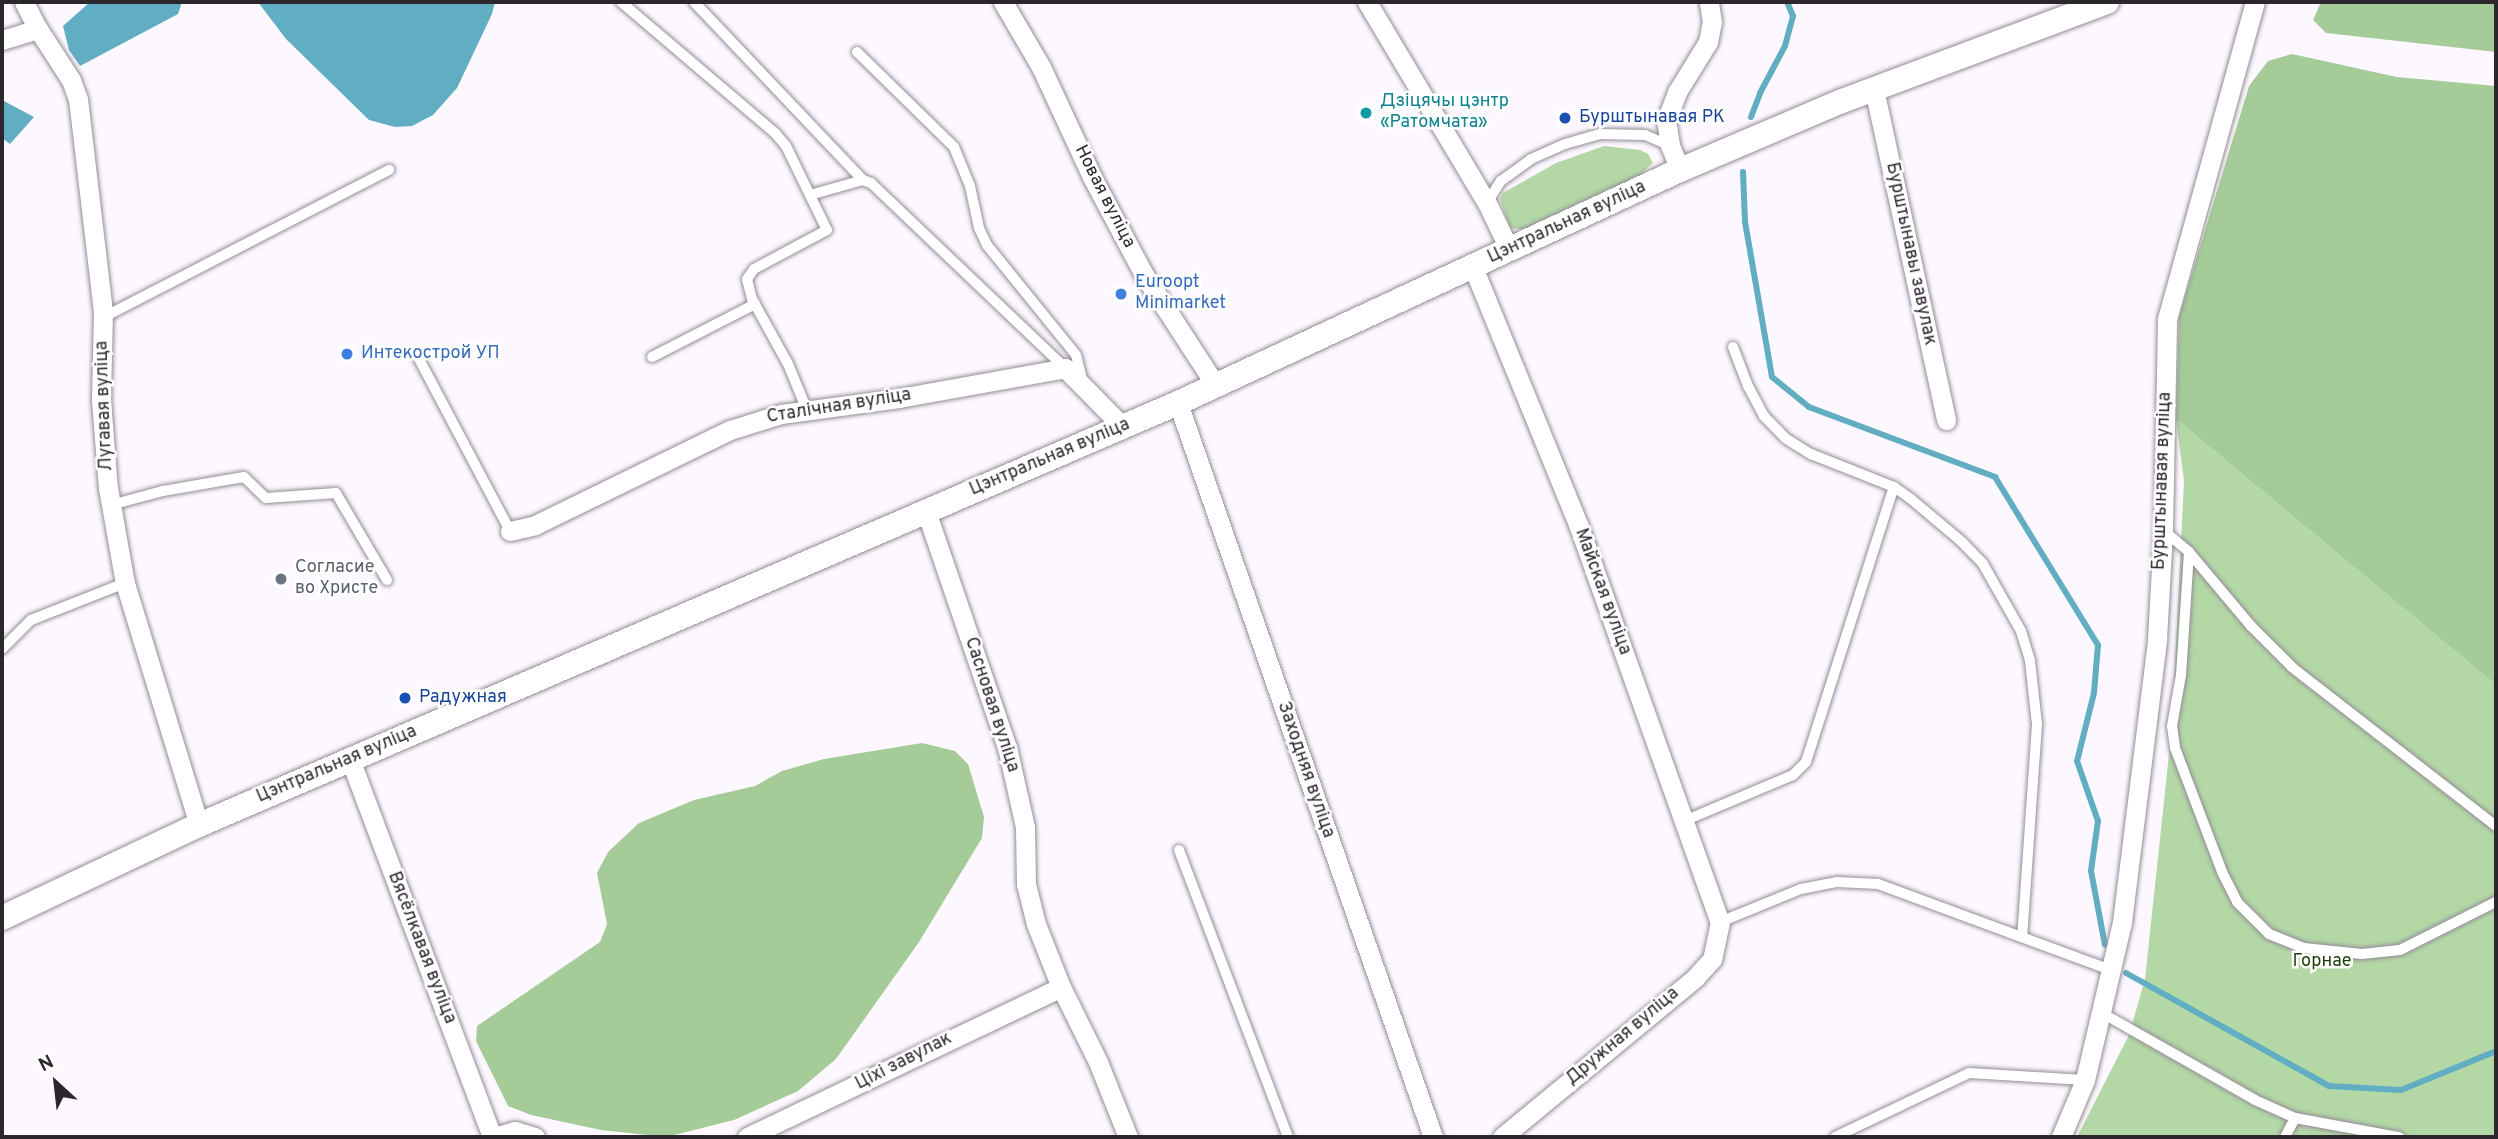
<!DOCTYPE html>
<meta charset="utf-8">
<style>
body{margin:0}
#map{position:relative;width:2498px;height:1139px;overflow:hidden;background:#fdf8ff;font-family:Overpass,sans-serif}
div>[style]{position:absolute}
.green>*{inset:0;background:#b3d8a6}
.forest>*{inset:0;background:#a5cb98}
.water>*{inset:0;background:#61adc2}
.stream>*{height:6px;margin:-3px;padding:0 3px;transform-origin:3px;border-radius:3px;background:#61adc2}
.roads{filter:drop-shadow(0 0 2px #948b96) drop-shadow(0 0 2px #948b96)}
.service>*{height:10px;margin:-5px;padding:0 5px;transform-origin:5px;border-radius:5px;background:#fff}
.minor>*{height:19px;margin:-9.5px;padding:0 9.5px;transform-origin:9.5px;border-radius:9.5px;background:#fff}
.tertiary>*{height:24px;margin:-12px;padding:0 12px;transform-origin:12px;border-radius:12px;background:#fff}
.dots>*{width:19px;height:19px;translate:-50% -50%;box-sizing:border-box;border:4px solid #fff;border-radius:50%}
span{translate:-50% -50%;white-space:nowrap;text-align:center;line-height:1.15;-webkit-text-stroke:5px #fff;paint-order:stroke}
.culture-label{font-size:18px;color:#0d838f}
.left{translate:0 -50%;text-align:left}
.transit-label{font-size:18px;color:#164399}
.street-label{font-size:18px;color:#2b272c}
.shop-label{font-size:18px;color:#366cbe}
.worship-label{font-size:18px;color:#5b616d}
.park-label{font-size:18px;color:#1b3e0a}
.frame{position:absolute;inset:0;border:4px solid #2b272c;pointer-events:none}
.north{position:absolute;left:21px;top:1048px;width:70px;height:70px;-webkit-text-stroke:5px #fff;paint-order:stroke;rotate:333deg;font-size:19px;font-weight:700;line-height:28px;text-align:center;color:#2b272c}
.north::after{content:'';display:block;margin:auto;width:24px;height:32px;background:#2b272c;clip-path:polygon(50% 0,100% 100%,50% 72%,0 100%)}
</style>
<div id="map">
<div class="green">
<div style="clip-path:polygon(1604px 146px,1640px 150px,1648px 154px,1653px 163px,1636px 178px,1527px 230px,1510px 228px,1500px 199px,1503px 193px,1556px 163px)"></div>
<div style="clip-path:polygon(2176px 419px,2496px 685px,2496px 1137px,2077px 1137px,2129px 1035px,2145px 979px,2172px 726px,2184px 481px)"></div>
</div>
<div class="forest">
<div style="clip-path:polygon(2321px 2px,2496px 2px,2496px 52px,2326px 33px,2313px 20px)"></div>
<div style="clip-path:polygon(2292px 54px,2397px 77px,2496px 86px,2496px 685px,2176px 419px,2179px 316px,2249px 86px,2268px 61px)"></div>
<div style="clip-path:polygon(922px 743px,955px 751px,968px 764px,984px 817px,982px 838px,919px 942px,836px 1059px,798px 1091px,734px 1120px,666px 1137px,601px 1130px,531px 1115px,508px 1106px,476px 1041px,477px 1026px,600px 942px,607px 924px,597px 873px,608px 852px,639px 823px,694px 800px,755px 786px,782px 771px,824px 759px)"></div>
</div>
<div class="water">
<div style="clip-path:polygon(90px 2px,182px 2px,178px 14px,80px 66px,69px 50px,63px 26px)"></div>
<div style="clip-path:polygon(258px 2px,495px 2px,492px 14px,457px 88px,433px 115px,412px 126px,395px 127px,369px 120px,286px 39px)"></div>
<div style="clip-path:polygon(2px 100px,34px 117px,10px 144px,2px 138px)"></div>
</div>
<div class="stream">
<div style="left:1751px;top:117px;width:26px;rotate:-69deg"></div>
<div style="left:1760px;top:93px;width:53px;rotate:-62deg"></div>
<div style="left:1785px;top:46px;width:31px;rotate:-75deg"></div>
<div style="left:1793px;top:16px;width:15px;rotate:-113deg"></div>
<div style="left:1743px;top:172px;width:50px;rotate:87.7deg"></div>
<div style="left:1745px;top:222px;width:157px;rotate:80.1deg"></div>
<div style="left:1772px;top:377px;width:48px;rotate:39deg"></div>
<div style="left:1809px;top:407px;width:199px;rotate:20.6deg"></div>
<div style="left:1995px;top:477px;width:197px;rotate:58.5deg"></div>
<div style="left:2098px;top:645px;width:48px;rotate:94.8deg"></div>
<div style="left:2094px;top:693px;width:70px;rotate:104deg"></div>
<div style="left:2077px;top:761px;width:64px;rotate:70.7deg"></div>
<div style="left:2098px;top:821px;width:50px;rotate:98deg"></div>
<div style="left:2091px;top:871px;width:75px;rotate:79.3deg"></div>
<div style="left:2126px;top:973px;width:232px;rotate:29.1deg"></div>
<div style="left:2329px;top:1086px;width:72px;rotate:3.2deg"></div>
<div style="left:2401px;top:1090px;width:103px;rotate:-22.3deg"></div>
</div>
<div class="roads">
<div class="service">
<div style="left:621px;top:2px;width:202px;rotate:40.4deg"></div>
<div style="left:775px;top:133px;width:17px;rotate:50deg"></div>
<div style="left:786px;top:146px;width:93px;rotate:64deg"></div>
<div style="left:827px;top:230px;width:83px;rotate:151.9deg"></div>
<div style="left:754px;top:269px;width:12px;rotate:125deg"></div>
<div style="left:747px;top:279px;width:21px;rotate:76deg"></div>
<div style="left:752px;top:299px;width:74px;rotate:61deg"></div>
<div style="left:788px;top:364px;width:50px;rotate:67.6deg"></div>
<div style="left:694px;top:2px;width:245px;rotate:46.5deg"></div>
<div style="left:857px;top:52px;width:136px;rotate:44.4deg"></div>
<div style="left:954px;top:147px;width:42px;rotate:67.7deg"></div>
<div style="left:970px;top:186px;width:43px;rotate:77.9deg"></div>
<div style="left:979px;top:228px;width:19px;rotate:65deg"></div>
<div style="left:987px;top:245px;width:141px;rotate:51deg"></div>
<div style="left:1076px;top:355px;width:29px;rotate:76deg"></div>
<div style="left:810px;top:195px;width:55px;rotate:-15.8deg"></div>
<div style="left:863px;top:180px;width:9px;rotate:21deg"></div>
<div style="left:871px;top:183px;width:268px;rotate:43.6deg"></div>
<div style="left:1487px;top:203px;width:26px;rotate:-58deg"></div>
<div style="left:1501px;top:181px;width:37px;rotate:-36deg"></div>
<div style="left:1531px;top:159px;width:37px;rotate:-24deg"></div>
<div style="left:1565px;top:144px;width:35px;rotate:-16deg"></div>
<div style="left:1599px;top:134px;width:46px;rotate:1.2deg"></div>
<div style="left:1645px;top:135px;width:26px;rotate:23deg"></div>
<div style="left:104px;top:317px;width:321px;rotate:-27.3deg"></div>
<div style="left:1733px;top:347px;width:42px;rotate:69deg"></div>
<div style="left:1748px;top:386px;width:34px;rotate:62deg"></div>
<div style="left:1764px;top:416px;width:30px;rotate:46deg"></div>
<div style="left:1785px;top:438px;width:31px;rotate:32deg"></div>
<div style="left:1811px;top:454px;width:89px;rotate:21.7deg"></div>
<div style="left:1894px;top:487px;width:21px;rotate:35deg"></div>
<div style="left:1911px;top:499px;width:67px;rotate:40.1deg"></div>
<div style="left:1962px;top:542px;width:30px;rotate:46deg"></div>
<div style="left:1983px;top:564px;width:77px;rotate:60.4deg"></div>
<div style="left:2021px;top:631px;width:31px;rotate:73deg"></div>
<div style="left:2030px;top:661px;width:63px;rotate:83.7deg"></div>
<div style="left:2037px;top:724px;width:213px;rotate:94deg"></div>
<div style="left:418px;top:357px;width:197px;rotate:62.1deg"></div>
<div style="left:652px;top:357px;width:116px;rotate:-27.2deg"></div>
<div style="left:111px;top:505px;width:54px;rotate:-15.1deg"></div>
<div style="left:163px;top:491px;width:82px;rotate:-9.8deg"></div>
<div style="left:244px;top:477px;width:30px;rotate:44deg"></div>
<div style="left:266px;top:498px;width:70px;rotate:-4.1deg"></div>
<div style="left:336px;top:493px;width:101px;rotate:59.6deg"></div>
<div style="left:2163px;top:530px;width:34px;rotate:40deg"></div>
<div style="left:2px;top:649px;width:41px;rotate:-45deg"></div>
<div style="left:31px;top:620px;width:101px;rotate:-21.5deg"></div>
<div style="left:1684px;top:821px;width:118px;rotate:-22.9deg"></div>
<div style="left:1793px;top:775px;width:18px;rotate:-45deg"></div>
<div style="left:1806px;top:762px;width:289px;rotate:-72.3deg"></div>
<div style="left:2496px;top:826px;width:259px;rotate:-142.1deg"></div>
<div style="left:2292px;top:667px;width:58px;rotate:-135deg"></div>
<div style="left:2251px;top:626px;width:97px;rotate:-130deg"></div>
<div style="left:2189px;top:552px;width:123px;rotate:93.7deg"></div>
<div style="left:2181px;top:675px;width:52px;rotate:100deg"></div>
<div style="left:2172px;top:726px;width:22px;rotate:82deg"></div>
<div style="left:2175px;top:748px;width:133px;rotate:69.2deg"></div>
<div style="left:2222px;top:872px;width:34px;rotate:63deg"></div>
<div style="left:2237px;top:902px;width:45px;rotate:45deg"></div>
<div style="left:2269px;top:934px;width:38px;rotate:22deg"></div>
<div style="left:2304px;top:948px;width:58px;rotate:5.9deg"></div>
<div style="left:2362px;top:954px;width:38px;rotate:-6deg"></div>
<div style="left:2400px;top:950px;width:107px;rotate:-26.6deg"></div>
<div style="left:1179px;top:850px;width:307px;rotate:69.2deg"></div>
<div style="left:1720px;top:922px;width:87px;rotate:-22.2deg"></div>
<div style="left:1801px;top:889px;width:37px;rotate:-11deg"></div>
<div style="left:1837px;top:882px;width:41px;rotate:2.8deg"></div>
<div style="left:1878px;top:884px;width:248px;rotate:20.3deg"></div>
<div style="left:2102px;top:1013px;width:176px;rotate:29.6deg"></div>
<div style="left:2255px;top:1100px;width:44px;rotate:24.2deg"></div>
<div style="left:2295px;top:1118px;width:106px;rotate:10.4deg"></div>
<div style="left:1835px;top:1137px;width:148px;rotate:-25.5deg"></div>
<div style="left:1969px;top:1073px;width:116px;rotate:3.5deg"></div>
<div style="left:2285px;top:1137px;width:21px;rotate:-62deg"></div>
</div>
<div class="minor">
<div style="left:24px;top:2px;width:30px;rotate:63deg"></div>
<div style="left:38px;top:29px;width:61px;rotate:57.1deg"></div>
<div style="left:71px;top:80px;width:20px;rotate:70deg"></div>
<div style="left:78px;top:99px;width:213px;rotate:83.3deg"></div>
<div style="left:103px;top:311px;width:89px;rotate:91.3deg"></div>
<div style="left:101px;top:400px;width:88px;rotate:85.5deg"></div>
<div style="left:108px;top:488px;width:97px;rotate:79.9deg"></div>
<div style="left:125px;top:583px;width:253px;rotate:73deg"></div>
<div style="left:1003px;top:2px;width:75px;rotate:59.7deg"></div>
<div style="left:1041px;top:67px;width:121px;rotate:65.1deg"></div>
<div style="left:1092px;top:177px;width:111px;rotate:62deg"></div>
<div style="left:1144px;top:275px;width:132px;rotate:57deg"></div>
<div style="left:1367px;top:2px;width:234px;rotate:59.2deg"></div>
<div style="left:1487px;top:203px;width:51px;rotate:64.4deg"></div>
<div style="left:2px;top:40px;width:38px;rotate:-17deg"></div>
<div style="left:1874px;top:89px;width:339px;rotate:77.7deg"></div>
<div style="left:1680px;top:170px;width:27px;rotate:-112deg"></div>
<div style="left:1670px;top:145px;width:24px;rotate:-99deg"></div>
<div style="left:1666px;top:121px;width:31px;rotate:-69deg"></div>
<div style="left:1677px;top:92px;width:59px;rotate:-58.2deg"></div>
<div style="left:1708px;top:42px;width:20px;rotate:-79deg"></div>
<div style="left:1712px;top:22px;width:20px;rotate:-99deg"></div>
<div style="left:1473px;top:267px;width:278px;rotate:67.8deg"></div>
<div style="left:1578px;top:524px;width:423px;rotate:70.4deg"></div>
<div style="left:1720px;top:922px;width:38px;rotate:102deg"></div>
<div style="left:1712px;top:959px;width:25px;rotate:132deg"></div>
<div style="left:1695px;top:978px;width:250px;rotate:140.5deg"></div>
<div style="left:1178px;top:403px;width:777px;rotate:70.84deg"></div>
<div style="left:926px;top:511px;width:250px;rotate:71.1deg"></div>
<div style="left:1007px;top:747px;width:82px;rotate:77.3deg"></div>
<div style="left:1025px;top:827px;width:57px;rotate:89deg"></div>
<div style="left:1026px;top:884px;width:41px;rotate:76deg"></div>
<div style="left:1036px;top:924px;width:68px;rotate:68.4deg"></div>
<div style="left:1061px;top:987px;width:84px;rotate:63.7deg"></div>
<div style="left:1098px;top:1062px;width:81px;rotate:68.2deg"></div>
<div style="left:510px;top:531px;width:26px;rotate:-13deg"></div>
<div style="left:535px;top:525px;width:217px;rotate:-26deg"></div>
<div style="left:730px;top:430px;width:53px;rotate:-17.4deg"></div>
<div style="left:781px;top:414px;width:119px;rotate:-7.7deg"></div>
<div style="left:899px;top:398px;width:169px;rotate:-10.2deg"></div>
<div style="left:1065px;top:368px;width:83px;rotate:45.5deg"></div>
<div style="left:350px;top:759px;width:404px;rotate:69.4deg"></div>
<div style="left:494px;top:1137px;width:22px;rotate:-16deg"></div>
<div style="left:515px;top:1131px;width:21px;rotate:17deg"></div>
<div style="left:747px;top:1137px;width:348px;rotate:-25.5deg"></div>
<div style="left:2061px;top:1137px;width:62px;rotate:-67.2deg"></div>
<div style="left:2085px;top:1080px;width:162px;rotate:-76.8deg"></div>
<div style="left:2122px;top:922px;width:285px;rotate:-82.9deg"></div>
<div style="left:2157px;top:639px;width:109px;rotate:-86.8deg"></div>
<div style="left:2163px;top:530px;width:211px;rotate:-88.9deg"></div>
<div style="left:2167px;top:319px;width:329px;rotate:-74.5deg"></div>
</div>
<div class="tertiary">
<div style="left:2px;top:918px;width:218px;rotate:-25.3deg"></div>
<div style="left:199px;top:825px;width:1066px;rotate:-23.32deg"></div>
<div style="left:1178px;top:403px;width:553px;rotate:-24.9deg"></div>
<div style="left:1680px;top:170px;width:176px;rotate:-23.1deg"></div>
<div style="left:1842px;top:101px;width:283px;rotate:-20.5deg"></div>
</div>
</div>
<div class="dots">
<div style="left:1366px;top:113px;background:#0f9aa8"></div>
<div style="left:1565px;top:118px;background:#1a4fb4"></div>
<div style="left:1121px;top:294px;background:#3f7fe0"></div>
<div style="left:347px;top:354px;background:#3f7fe0"></div>
<div style="left:281px;top:579px;background:#6b7280"></div>
<div style="left:405px;top:698px;background:#1a4fb4"></div>
</div>
<div class="culture-label">
<span class="left" style="left:1380px;top:113px">Дзіцячы цэнтр<br>«Ратомчата»</span>
</div>
<div class="transit-label">
<span class="left" style="left:1579px;top:118px">Бурштынавая РК</span>
<span class="left" style="left:419px;top:698px">Радужная</span>
</div>
<div class="street-label">
<span style="left:1104px;top:197px;rotate:63deg">Новая вуліца</span>
<span style="left:1567px;top:223px;rotate:-25deg">Цэнтральная вуліца</span>
<span style="left:1910px;top:254px;rotate:78deg">Бурштынавы завулак</span>
<span style="left:105px;top:406px;rotate:-92deg">Лугавая вуліца</span>
<span style="left:839px;top:407px;rotate:-9deg">Сталічная вуліца</span>
<span style="left:1050px;top:458px;rotate:-23deg">Цэнтральная вуліца</span>
<span style="left:2163px;top:481px;rotate:-88deg">Бурштынавая вуліца</span>
<span style="left:1602px;top:592px;rotate:70deg">Майская вуліца</span>
<span style="left:991px;top:705px;rotate:72deg">Сасновая вуліца</span>
<span style="left:337px;top:765px;rotate:-23deg">Цэнтральная вуліца</span>
<span style="left:1305px;top:770px;rotate:71deg">Заходняя вуліца</span>
<span style="left:421px;top:948px;rotate:69deg">Вясёлкавая вуліца</span>
<span style="left:1623px;top:1037px;rotate:-40deg">Дружная вуліца</span>
<span style="left:904px;top:1062px;rotate:-27deg">Ціхі завулак</span>
</div>
<div class="shop-label">
<span class="left" style="left:1135px;top:294px">Euroopt<br>Minimarket</span>
<span class="left" style="left:361px;top:354px">Интекострой УП</span>
</div>
<div class="worship-label">
<span class="left" style="left:295px;top:579px">Согласие<br>во Христе</span>
</div>
<div class="park-label">
<span style="left:2322px;top:962px">Горнае</span>
</div>
<div class="frame"></div>
<div class="north">N</div>
</div>
